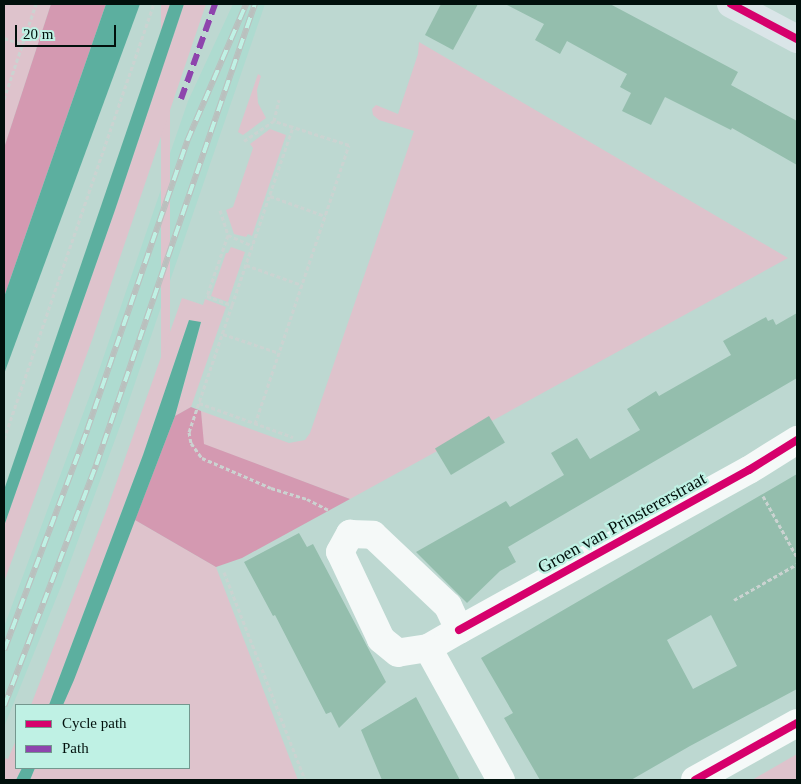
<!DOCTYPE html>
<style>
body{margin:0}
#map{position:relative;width:801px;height:784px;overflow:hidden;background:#bdd8d1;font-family:"Times New Roman",serif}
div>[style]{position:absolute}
.built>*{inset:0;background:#aedbd0}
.green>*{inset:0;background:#dec3cc;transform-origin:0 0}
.forest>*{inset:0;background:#d499b1}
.water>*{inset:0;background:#5caf9f}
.building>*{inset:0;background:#94bead;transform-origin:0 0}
.path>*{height:3px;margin-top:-1.5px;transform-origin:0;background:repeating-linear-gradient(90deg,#cbd3d1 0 4px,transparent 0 6.5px)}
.minor>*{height:28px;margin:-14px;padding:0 14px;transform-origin:14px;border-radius:14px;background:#f5f9f8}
.major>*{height:28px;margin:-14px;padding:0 14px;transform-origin:14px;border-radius:14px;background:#dae5e8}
.rail>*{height:5.5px;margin-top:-2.75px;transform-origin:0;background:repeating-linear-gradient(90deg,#bff1e4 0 11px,#bac0be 0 22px);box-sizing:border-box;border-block:1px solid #bac0be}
.quiet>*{height:6px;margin-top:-3px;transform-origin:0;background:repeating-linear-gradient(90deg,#8e44ad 0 12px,transparent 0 18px)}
.cycleway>*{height:8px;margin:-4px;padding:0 4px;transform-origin:4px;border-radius:4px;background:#d6006c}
span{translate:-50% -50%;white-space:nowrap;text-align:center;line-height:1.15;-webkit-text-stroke:4.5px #bff1e4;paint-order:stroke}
.street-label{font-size:18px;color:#01100c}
.frame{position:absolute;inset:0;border:5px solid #01100c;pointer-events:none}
.legend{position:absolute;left:15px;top:704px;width:175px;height:65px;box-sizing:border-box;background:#bff1e4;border:1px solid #73978e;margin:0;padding:6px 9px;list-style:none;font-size:15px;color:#01100c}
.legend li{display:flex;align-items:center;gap:10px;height:25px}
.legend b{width:25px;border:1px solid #73978e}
.scale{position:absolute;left:15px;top:25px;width:101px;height:22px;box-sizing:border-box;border:2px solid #01100c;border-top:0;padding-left:6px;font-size:15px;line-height:18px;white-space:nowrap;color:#01100c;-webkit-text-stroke:4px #bff1e4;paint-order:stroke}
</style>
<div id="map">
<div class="built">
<div style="clip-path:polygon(233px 4px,265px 4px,123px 418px,62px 584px,4px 727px,4px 627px,97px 376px,168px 169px,165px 168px,188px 101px)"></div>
</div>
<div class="green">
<div style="clip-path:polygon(4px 4px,51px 4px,4px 148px)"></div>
<div style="left:161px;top:4px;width:9px;height:485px"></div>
<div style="clip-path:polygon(184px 4px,206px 4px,92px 340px,4px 582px,4px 526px,115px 210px)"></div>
<div style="clip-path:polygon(419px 42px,788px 258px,350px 499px,203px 444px,201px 411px,289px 443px,305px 440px,310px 433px,414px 131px,379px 120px,373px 115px,372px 109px,376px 105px,398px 114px,418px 54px)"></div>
<div style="clip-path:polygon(258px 74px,261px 76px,257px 90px,258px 103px,266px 118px,243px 135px,238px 132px)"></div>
<div style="clip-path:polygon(270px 129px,286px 135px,252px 236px,248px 234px,246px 237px,234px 234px,226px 210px,233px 207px,253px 148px,250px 144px)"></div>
<div style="clip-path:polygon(231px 247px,245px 252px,228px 302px,211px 296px,226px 253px,228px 253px)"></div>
<div style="clip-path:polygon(182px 298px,203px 305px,205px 299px,226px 307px,191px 407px,175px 416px,201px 323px,189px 320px,143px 455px,49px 705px,31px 705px,107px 509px)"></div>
<div style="clip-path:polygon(135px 520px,216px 567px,298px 780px,30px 780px,35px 768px,189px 768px,189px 705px,63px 705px)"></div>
<div style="clip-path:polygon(16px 740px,16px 768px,22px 768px,16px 780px,4px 780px,4px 758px,8px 759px)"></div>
<div style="clip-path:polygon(797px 754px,797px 780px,752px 780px)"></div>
</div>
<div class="forest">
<div style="clip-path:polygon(51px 4px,106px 4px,4px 297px,4px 148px)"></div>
<div style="clip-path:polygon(191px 407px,201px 411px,204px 444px,350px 499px,242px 558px,216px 567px,135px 520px,175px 416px)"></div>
</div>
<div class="water">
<div style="clip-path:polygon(106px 4px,140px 4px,4px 374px,4px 297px)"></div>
<div style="clip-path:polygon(170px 4px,184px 4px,115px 210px,4px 526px,4px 490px)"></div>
<div style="clip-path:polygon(189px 320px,201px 322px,175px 416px,74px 680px,63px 705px,49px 705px,143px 455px)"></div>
<div style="clip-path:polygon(22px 768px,35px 768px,30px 780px,16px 780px)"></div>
</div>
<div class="building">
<div style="clip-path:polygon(441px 4px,478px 4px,453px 50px,425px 35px)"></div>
<div style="clip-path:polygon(505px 4px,610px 4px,738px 72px,731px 85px,797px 121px,797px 165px,732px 128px,731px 130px,665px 97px,651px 125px,622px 111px,631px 93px,620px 87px,627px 74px,567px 41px,560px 54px,535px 40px,544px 24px)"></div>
<div style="clip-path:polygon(797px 313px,797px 378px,508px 547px,516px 562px,500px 571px,467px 603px,416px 552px,506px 501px,510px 507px,564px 475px,551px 453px,577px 438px,590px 459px,640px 430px,627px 409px,656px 391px,659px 396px,731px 355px,723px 341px,766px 317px,768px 321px,773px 319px,776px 325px)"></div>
<div style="left:489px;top:416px;width:31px;height:63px;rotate:59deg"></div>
<div style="clip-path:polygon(evenodd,797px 474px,797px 689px,690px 746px,631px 780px,540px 780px,504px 718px,513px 713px,481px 658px,797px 474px,711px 615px,737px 666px,693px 689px,667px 640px,711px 615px)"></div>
<div style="clip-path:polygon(299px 533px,307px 547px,313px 544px,386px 682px,339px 728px,331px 712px,326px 714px,275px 615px,273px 616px,244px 562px)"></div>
<div style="clip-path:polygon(416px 697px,444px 750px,460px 780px,382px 780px,361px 730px)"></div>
</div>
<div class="path">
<div style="left:4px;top:38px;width:20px;rotate:18deg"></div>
<div style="left:4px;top:99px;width:100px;rotate:-71.4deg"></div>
<div style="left:244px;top:141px;width:36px;rotate:-34deg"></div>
<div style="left:274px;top:121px;width:22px;rotate:-77deg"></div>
<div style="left:270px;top:196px;width:59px;rotate:20deg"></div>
<div style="left:220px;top:210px;width:26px;rotate:72deg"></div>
<div style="left:228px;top:235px;width:65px;rotate:109deg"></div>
<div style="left:207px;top:296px;width:27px;rotate:20deg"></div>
<div style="left:232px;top:305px;width:134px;rotate:108.7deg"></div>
<div style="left:189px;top:432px;width:11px;rotate:80deg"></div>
<div style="left:191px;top:443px;width:19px;rotate:54deg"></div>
<div style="left:202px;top:458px;width:75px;rotate:23.5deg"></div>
<div style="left:271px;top:488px;width:38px;rotate:17deg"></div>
<div style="left:307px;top:499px;width:25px;rotate:27deg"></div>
<div style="left:228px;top:235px;width:27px;rotate:24deg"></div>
<div style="left:246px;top:265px;width:59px;rotate:19.7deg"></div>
<div style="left:232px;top:305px;width:188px;rotate:-71.1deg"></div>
<div style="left:293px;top:127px;width:20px;rotate:-162deg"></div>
<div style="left:223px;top:334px;width:59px;rotate:18.7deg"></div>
<div style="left:199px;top:403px;width:100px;rotate:19.9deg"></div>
<div style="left:255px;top:424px;width:294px;rotate:-71.4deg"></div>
<div style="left:349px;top:145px;width:59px;rotate:-162.2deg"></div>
<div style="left:4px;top:439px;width:460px;rotate:-71deg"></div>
<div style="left:763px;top:496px;width:70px;rotate:60.9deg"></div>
<div style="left:224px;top:572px;width:223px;rotate:68.7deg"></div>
<div style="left:734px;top:600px;width:73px;rotate:-29.7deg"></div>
</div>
<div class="minor">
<div style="left:350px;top:534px;width:23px;rotate:2deg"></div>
<div style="left:373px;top:535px;width:103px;rotate:43.4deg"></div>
<div style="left:448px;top:606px;width:26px;rotate:65deg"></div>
<div style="left:459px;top:630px;width:36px;rotate:150deg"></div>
<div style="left:428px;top:648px;width:30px;rotate:171deg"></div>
<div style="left:398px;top:653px;width:22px;rotate:-141deg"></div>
<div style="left:381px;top:639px;width:96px;rotate:-115.2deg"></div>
<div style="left:340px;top:552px;width:21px;rotate:-61deg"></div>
<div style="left:459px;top:630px;width:331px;rotate:-28.9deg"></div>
<div style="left:749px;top:470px;width:57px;rotate:-32deg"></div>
<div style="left:428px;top:648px;width:151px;rotate:61.1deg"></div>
<div style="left:695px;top:780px;width:117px;rotate:-29.2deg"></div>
</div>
<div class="major">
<div style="left:731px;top:4px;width:75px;rotate:27.9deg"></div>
</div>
<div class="rail">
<div style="left:4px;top:650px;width:235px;rotate:-69.3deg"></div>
<div style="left:87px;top:430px;width:306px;rotate:-70.9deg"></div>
<div style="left:187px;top:141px;width:149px;rotate:-66.7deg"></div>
<div style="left:4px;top:706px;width:258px;rotate:-69.1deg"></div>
<div style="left:96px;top:465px;width:488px;rotate:-71deg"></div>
</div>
<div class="quiet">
<div style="left:181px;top:99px;width:101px;rotate:-70.3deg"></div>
</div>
<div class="cycleway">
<div style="left:731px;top:4px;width:75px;rotate:27.9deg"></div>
<div style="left:459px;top:630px;width:331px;rotate:-28.9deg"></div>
<div style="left:749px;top:470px;width:57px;rotate:-32deg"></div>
<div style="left:695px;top:780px;width:117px;rotate:-29.2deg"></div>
</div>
<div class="street-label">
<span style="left:622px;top:523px;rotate:-29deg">Groen van Prinstererstraat</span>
</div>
<div class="frame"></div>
<ul class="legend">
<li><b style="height:6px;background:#d6006c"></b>Cycle path</li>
<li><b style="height:6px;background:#8e44ad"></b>Path</li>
</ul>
<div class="scale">20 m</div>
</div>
